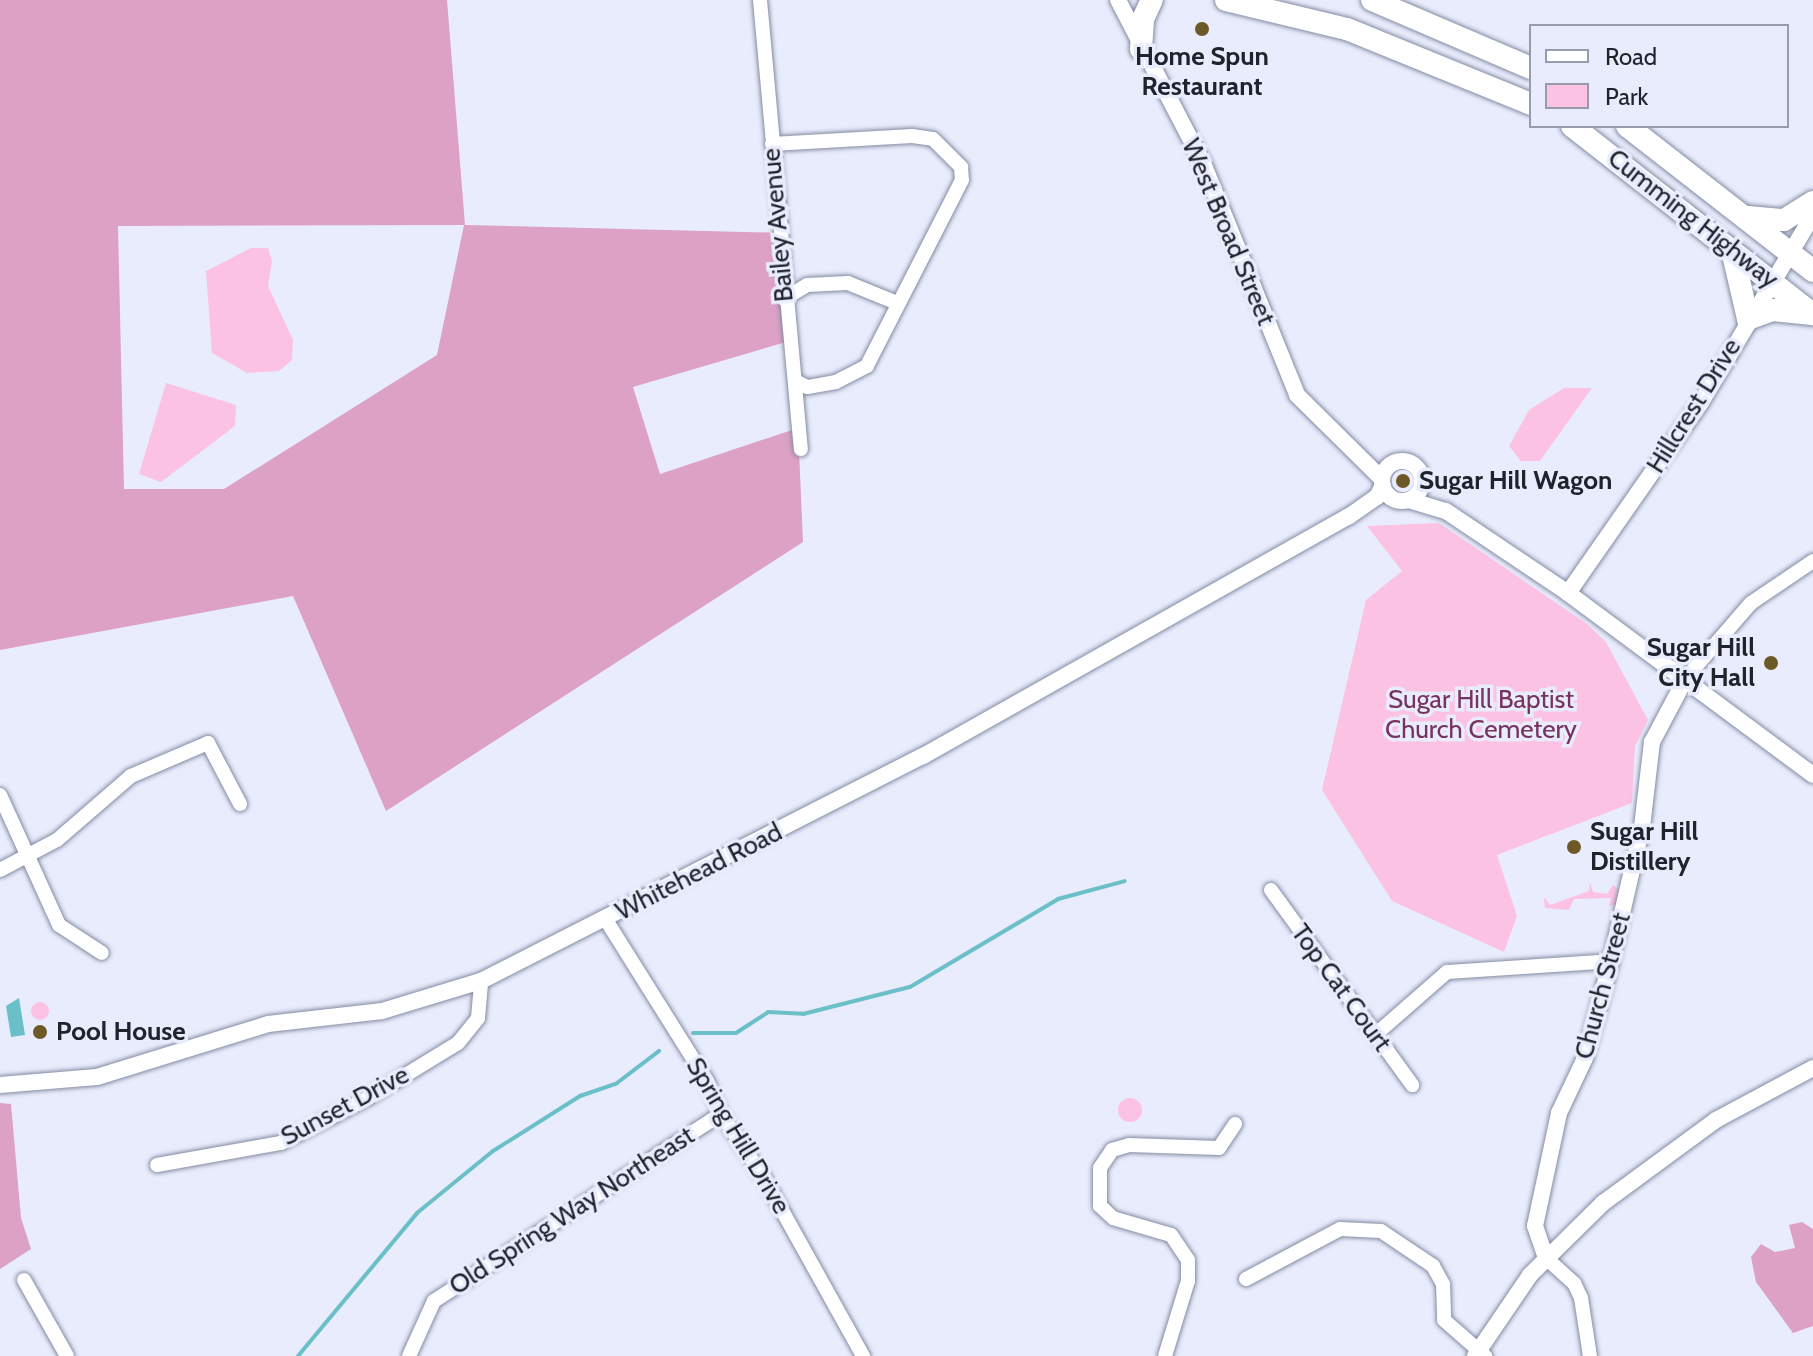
<!DOCTYPE html>
<style>
body{margin:0}
#map{position:relative;width:1813px;height:1356px;overflow:hidden;background:#e8ecfc;font-family:Cabin,sans-serif}
div>[style]{position:absolute}
.green>*{inset:0;background:#fcc2e4}
.round{border-radius:50%}
.forest>*{inset:0;background:#dca1c4}
.water>*{inset:0;background:#6bbfc8}
.stream>*{height:4px;margin:-2px;padding:0 2px;transform-origin:2px;border-radius:2px;background:#6bbfc8}
.roads{filter:drop-shadow(0 0 2px #848ba3) drop-shadow(0 0 2px #848ba3)}
.minor>*{height:14px;margin:-7px;padding:0 7px;transform-origin:7px;border-radius:7px;background:#fff}
.tertiary>*{height:16px;margin:-8px;padding:0 8px;transform-origin:8px;border-radius:8px;background:#fff}
.tertiary>.ring{margin:-8px;padding:0;box-sizing:content-box;background:none;border:16px solid #fff;border-radius:50%}
.trunk>*{height:22px;margin:-11px;padding:0 11px;transform-origin:11px;border-radius:11px;background:#fff}
.dots>*{width:22px;height:22px;translate:-50% -50%;box-sizing:border-box;border:4px solid #e8ecfc;border-radius:50%}
span{translate:-50% -50%;white-space:nowrap;text-align:center;line-height:1.15;-webkit-text-stroke:7px #e8ecfc;paint-order:stroke}
.poi-label{font-size:26px;color:#20232c;font-weight:700}
.left{translate:0 -50%;text-align:left}
.right{translate:-100% -50%;text-align:right}
.street-label{font-size:26px;color:#20232c}
.park-label{font-size:26px;color:#77325f}
.legend{position:absolute;left:1529px;top:24px;width:260px;height:104px;box-sizing:border-box;background:#e8ecfc;border:2px solid #989ca9;margin:0;padding:10px 14px;list-style:none;font-size:24px;color:#20232c}
.legend li{display:flex;align-items:center;gap:16px;height:40px}
.legend b{width:40px;border:2px solid #989ca9}
</style>
<div id="map">
<div class="green">
<div style="clip-path:polygon(251px 248px,268px 248px,272px 261px,268px 286px,293px 340px,292px 360px,279px 371px,247px 373px,212px 353px,206px 271px)"></div>
<div style="clip-path:polygon(166px 383px,236px 405px,235px 426px,161px 482px,139px 474px)"></div>
<div style="clip-path:polygon(1564px 388px,1592px 388px,1540px 461px,1521px 461px,1509px 446px,1529px 410px)"></div>
<div style="clip-path:polygon(1439px 523px,1587px 624px,1606px 642px,1648px 720px,1635px 746px,1632px 803px,1497px 855px,1517px 916px,1504px 952px,1392px 901px,1322px 790px,1366px 600px,1402px 571px,1367px 526px)"></div>
<div style="clip-path:polygon(1590px 882px,1593px 892px,1607px 894px,1613px 885px,1619px 890px,1618px 903px,1609px 907px,1611px 898px,1574px 899px,1569px 910px,1545px 908px,1544px 897px,1550px 905px,1589px 891px)"></div>
<div class="round" style="left:31px;top:1002px;width:18px;height:18px"></div>
<div class="round" style="left:1118px;top:1098px;width:24px;height:24px"></div>
</div>
<div class="forest">
<div style="clip-path:polygon(evenodd,0 0,447px 0,465px 225px,788px 233px,793px 340px,633px 387px,660px 474px,798px 428px,803px 542px,386px 811px,293px 596px,0 650px,0 0,464px 225px,437px 355px,224px 489px,124px 489px,118px 226px,464px 225px)"></div>
<div style="clip-path:polygon(0 1103px,11px 1104px,21px 1218px,31px 1249px,0 1269px)"></div>
<div style="clip-path:polygon(1802px 1222px,1813px 1229px,1813px 1326px,1793px 1333px,1756px 1282px,1751px 1257px,1761px 1244px,1775px 1252px,1795px 1248px,1789px 1225px)"></div>
</div>
<div class="water">
<div style="clip-path:polygon(19px 998px,25px 1035px,11px 1037px,6px 1006px)"></div>
</div>
<div class="stream">
<div style="left:693px;top:1033px;width:43px"></div>
<div style="left:736px;top:1033px;width:38px;rotate:-33deg"></div>
<div style="left:768px;top:1012px;width:35px;rotate:3deg"></div>
<div style="left:803px;top:1014px;width:110px;rotate:-14.2deg"></div>
<div style="left:910px;top:987px;width:172px;rotate:-30.7deg"></div>
<div style="left:1058px;top:899px;width:69px;rotate:-15deg"></div>
<div style="left:298px;top:1356px;width:186px;rotate:-50.2deg"></div>
<div style="left:417px;top:1213px;width:98px;rotate:-39.2deg"></div>
<div style="left:493px;top:1151px;width:103px;rotate:-32.3deg"></div>
<div style="left:580px;top:1096px;width:39px;rotate:-19deg"></div>
<div style="left:617px;top:1083px;width:53px;rotate:-37.3deg"></div>
</div>
<div class="roads">
<div class="minor">
<div style="left:760px;top:0;width:451px;rotate:84.8deg"></div>
<div style="left:772px;top:144px;width:140px;rotate:-3.3deg"></div>
<div style="left:912px;top:136px;width:21px;rotate:8deg"></div>
<div style="left:933px;top:139px;width:40px;rotate:45deg"></div>
<div style="left:961px;top:167px;width:13px;rotate:86deg"></div>
<div style="left:962px;top:180px;width:209px;rotate:117.1deg"></div>
<div style="left:867px;top:366px;width:35px;rotate:153deg"></div>
<div style="left:836px;top:382px;width:29px;rotate:170deg"></div>
<div style="left:807px;top:387px;width:13px;rotate:-153deg"></div>
<div style="left:784px;top:299px;width:27px;rotate:-31deg"></div>
<div style="left:807px;top:285px;width:41px;rotate:-2.8deg"></div>
<div style="left:848px;top:283px;width:53px;rotate:22.2deg"></div>
<div style="left:1686px;top:678px;width:99px;rotate:-49.1deg"></div>
<div style="left:1751px;top:603px;width:75px;rotate:-34.1deg"></div>
<div style="left:0;top:795px;width:143px;rotate:65.6deg"></div>
<div style="left:59px;top:925px;width:51px;rotate:33.1deg"></div>
<div style="left:0;top:870px;width:64px;rotate:-27.8deg"></div>
<div style="left:57px;top:840px;width:98px;rotate:-40.9deg"></div>
<div style="left:131px;top:776px;width:84px;rotate:-23.2deg"></div>
<div style="left:208px;top:743px;width:69px;rotate:62.3deg"></div>
<div style="left:1271px;top:890px;width:241px;rotate:54.1deg"></div>
<div style="left:606px;top:920px;width:190px;rotate:57.9deg"></div>
<div style="left:707px;top:1081px;width:36px;rotate:67deg"></div>
<div style="left:721px;top:1114px;width:77px;rotate:56.1deg"></div>
<div style="left:764px;top:1178px;width:204px;rotate:60.9deg"></div>
<div style="left:1375px;top:1035px;width:96px;rotate:-41.2deg"></div>
<div style="left:1447px;top:972px;width:164px;rotate:-3.8deg"></div>
<div style="left:157px;top:1165px;width:126px;rotate:-10.1deg"></div>
<div style="left:281px;top:1143px;width:98px;rotate:-27.3deg"></div>
<div style="left:368px;top:1098px;width:105px;rotate:-31.4deg"></div>
<div style="left:458px;top:1043px;width:32px;rotate:-51deg"></div>
<div style="left:478px;top:1018px;width:37px;rotate:-85deg"></div>
<div style="left:1546px;top:1258px;width:38px;rotate:42deg"></div>
<div style="left:1574px;top:1283px;width:17px;rotate:65deg"></div>
<div style="left:1581px;top:1298px;width:59px;rotate:81.2deg"></div>
<div style="left:1246px;top:1279px;width:106px;rotate:-28deg"></div>
<div style="left:1340px;top:1229px;width:41px;rotate:2.8deg"></div>
<div style="left:1381px;top:1231px;width:63px;rotate:33.9deg"></div>
<div style="left:1433px;top:1266px;width:21px;rotate:61deg"></div>
<div style="left:1443px;top:1284px;width:36px;rotate:88deg"></div>
<div style="left:1444px;top:1320px;width:55px;rotate:41.3deg"></div>
<div style="left:24px;top:1280px;width:87px;rotate:60.5deg"></div>
<div style="left:409px;top:1356px;width:60px;rotate:-65.6deg"></div>
<div style="left:434px;top:1301px;width:343px;rotate:-33.1deg"></div>
<div style="left:1165px;top:1356px;width:78px;rotate:-73deg"></div>
<div style="left:1188px;top:1281px;width:21px;rotate:-90deg"></div>
<div style="left:1188px;top:1260px;width:30px;rotate:-124deg"></div>
<div style="left:1171px;top:1235px;width:60px;rotate:-163.7deg"></div>
<div style="left:1113px;top:1218px;width:18px;rotate:-137deg"></div>
<div style="left:1100px;top:1206px;width:38px;rotate:-90deg"></div>
<div style="left:1100px;top:1168px;width:22px;rotate:-56deg"></div>
<div style="left:1112px;top:1150px;width:18px;rotate:-16deg"></div>
<div style="left:1129px;top:1145px;width:90px;rotate:1.9deg"></div>
<div style="left:1219px;top:1148px;width:29px;rotate:-56deg"></div>
</div>
<div class="tertiary">
<div style="left:1118px;top:0;width:184px;rotate:62.5deg"></div>
<div style="left:1203px;top:163px;width:250px;rotate:67.9deg"></div>
<div style="left:1297px;top:395px;width:120px;rotate:44.7deg"></div>
<div class="ring" style="left:1382px;top:461px;width:24px;height:24px"></div>
<div style="left:1409px;top:500px;width:39px;rotate:17deg"></div>
<div style="left:1446px;top:511px;width:147px;rotate:33.9deg"></div>
<div style="left:1568px;top:593px;width:305px;rotate:36.6deg"></div>
<div style="left:1568px;top:593px;width:231px;rotate:-55.1deg"></div>
<div style="left:1700px;top:404px;width:220px;rotate:-59.1deg"></div>
<div style="left:0;top:1085px;width:97px;rotate:-4.7deg"></div>
<div style="left:97px;top:1077px;width:179px;rotate:-17.2deg"></div>
<div style="left:268px;top:1024px;width:115px;rotate:-6.5deg"></div>
<div style="left:382px;top:1011px;width:103px;rotate:-16.9deg"></div>
<div style="left:481px;top:981px;width:496px;rotate:-27deg"></div>
<div style="left:923px;top:756px;width:488px;rotate:-29.4deg"></div>
<div style="left:1348px;top:517px;width:35px;rotate:-35deg"></div>
<div style="left:1377px;top:497px;width:13px;rotate:-63deg"></div>
<div style="left:1546px;top:1258px;width:34px;rotate:-109deg"></div>
<div style="left:1535px;top:1226px;width:116px;rotate:-78deg"></div>
<div style="left:1559px;top:1113px;width:61px;rotate:-64.7deg"></div>
<div style="left:1585px;top:1058px;width:100px;rotate:-75deg"></div>
<div style="left:1611px;top:961px;width:138px;rotate:-77deg"></div>
<div style="left:1642px;top:827px;width:86px;rotate:-83.3deg"></div>
<div style="left:1652px;top:742px;width:72px;rotate:-62deg"></div>
<div style="left:1475px;top:1356px;width:98px;rotate:-55.8deg"></div>
<div style="left:1530px;top:1275px;width:103px;rotate:-44.6deg"></div>
<div style="left:1603px;top:1203px;width:140px;rotate:-36.3deg"></div>
<div style="left:1716px;top:1120px;width:110px;rotate:-28.2deg"></div>
</div>
<div class="trunk">
<div style="left:1226px;top:0;width:124px;rotate:13.5deg"></div>
<div style="left:1347px;top:29px;width:199px;rotate:22.2deg"></div>
<div style="left:1372px;top:0;width:173px;rotate:23.2deg"></div>
<div style="left:1141px;top:49px;width:30px;rotate:-86deg"></div>
<div style="left:1143px;top:19px;width:21px;rotate:-65deg"></div>
<div style="left:1572px;top:126px;width:306px;rotate:38deg"></div>
<div style="left:1627px;top:126px;width:236px;rotate:37.9deg"></div>
<div style="left:1748px;top:217px;width:36px;rotate:5deg"></div>
<div style="left:1784px;top:220px;width:34px;rotate:-32deg"></div>
<div style="left:1732px;top:250px;width:71px;rotate:76.9deg"></div>
<div style="left:1748px;top:319px;width:27px;rotate:-20deg"></div>
<div style="left:1773px;top:310px;width:39px;rotate:6deg"></div>
</div>
</div>
<div class="dots">
<div style="left:1202px;top:29px;background:#6d5827"></div>
<div style="left:1403px;top:481px;background:#6d5827"></div>
<div style="left:1771px;top:663px;background:#6d5827"></div>
<div style="left:1574px;top:847px;background:#6d5827"></div>
<div style="left:40px;top:1032px;background:#6d5827"></div>
</div>
<div class="poi-label">
<span style="left:1202px;top:72px">Home Spun<br>Restaurant</span>
<span class="left" style="left:1419px;top:481px">Sugar Hill Wagon</span>
<span class="right" style="left:1755px;top:663px">Sugar Hill<br>City Hall</span>
<span class="left" style="left:1590px;top:847px">Sugar Hill<br>Distillery</span>
<span class="left" style="left:56px;top:1032px">Pool House</span>
</div>
<div class="street-label">
<span style="left:1693px;top:219px;rotate:38deg">Cumming Highway</span>
<span style="left:778px;top:225px;rotate:-95deg">Bailey Avenue</span>
<span style="left:1228px;top:232px;rotate:67deg">West Broad Street</span>
<span style="left:1694px;top:406px;rotate:-58deg">Hillcrest Drive</span>
<span style="left:699px;top:872px;rotate:-27deg">Whitehead Road</span>
<span style="left:1603px;top:986px;rotate:-75deg">Church Street</span>
<span style="left:1341px;top:988px;rotate:54deg">Top Cat Court</span>
<span style="left:345px;top:1106px;rotate:-28deg">Sunset Drive</span>
<span style="left:738px;top:1136px;rotate:59deg">Spring Hill Drive</span>
<span style="left:572px;top:1211px;rotate:-33deg">Old Spring Way Northeast</span>
</div>
<div class="park-label">
<span style="left:1481px;top:715px">Sugar Hill Baptist<br>Church Cemetery</span>
</div>
<ul class="legend">
<li><b style="height:10px;background:#fff"></b>Road</li>
<li><b style="height:22px;background:#fcc2e4"></b>Park</li>
</ul>
</div>
